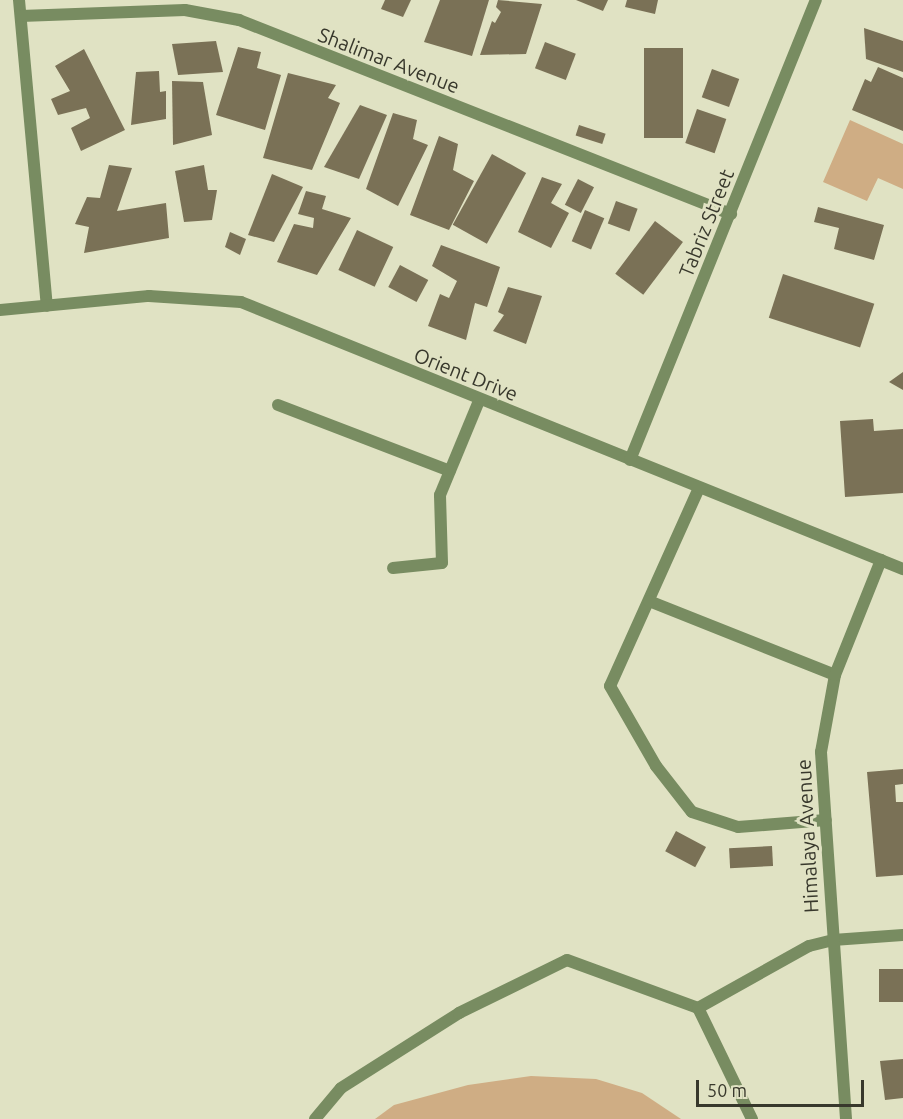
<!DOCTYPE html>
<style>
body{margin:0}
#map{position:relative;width:903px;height:1119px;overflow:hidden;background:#e0e2c3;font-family:Ubuntu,sans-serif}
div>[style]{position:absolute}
.green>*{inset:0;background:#cfad84}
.building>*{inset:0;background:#7a7156;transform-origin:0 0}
.lane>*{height:12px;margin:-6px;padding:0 6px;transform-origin:6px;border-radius:6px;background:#788c61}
.street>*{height:12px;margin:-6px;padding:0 6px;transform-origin:6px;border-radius:6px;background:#788c61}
span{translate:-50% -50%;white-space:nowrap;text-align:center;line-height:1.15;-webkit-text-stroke:6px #e0e2c3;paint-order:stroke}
.street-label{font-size:20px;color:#38382c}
.scale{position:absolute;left:696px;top:1080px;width:168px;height:27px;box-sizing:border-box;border:3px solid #38382c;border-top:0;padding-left:8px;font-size:18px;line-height:21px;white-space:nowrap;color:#38382c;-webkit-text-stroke:4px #e0e2c3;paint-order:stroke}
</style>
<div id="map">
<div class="green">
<div style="clip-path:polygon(850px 120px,903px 144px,903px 189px,878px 178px,867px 201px,823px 182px)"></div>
<div style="clip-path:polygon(531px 1076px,596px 1079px,642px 1093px,681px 1119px,375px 1119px,394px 1105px,468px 1085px)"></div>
</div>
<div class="building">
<div style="clip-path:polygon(385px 0,411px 0,403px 17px,381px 9px)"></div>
<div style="clip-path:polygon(440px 0,489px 0,472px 56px,424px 42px)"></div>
<div style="clip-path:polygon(498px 0,542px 4px,526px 54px,480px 55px,492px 21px,495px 23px,501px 12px,496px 7px)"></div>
<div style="clip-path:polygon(576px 0,608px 0,603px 11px)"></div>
<div style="clip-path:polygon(627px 0,658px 0,655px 14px,625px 7px)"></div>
<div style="clip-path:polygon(864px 28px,903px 41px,903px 72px,866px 59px)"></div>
<div style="clip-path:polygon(216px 41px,223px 72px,178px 75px,172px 44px)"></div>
<div style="left:545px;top:42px;width:33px;height:28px;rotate:21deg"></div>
<div style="clip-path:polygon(238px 47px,261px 52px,257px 68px,281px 75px,265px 130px,216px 115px)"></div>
<div style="left:644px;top:48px;width:39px;height:90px"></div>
<div style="clip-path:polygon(84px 49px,125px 130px,81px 151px,71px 128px,90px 118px,86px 108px,58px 115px,51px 99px,70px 91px,55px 66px)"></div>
<div style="clip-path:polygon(878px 67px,903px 78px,903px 131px,852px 110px,865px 79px,871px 82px)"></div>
<div style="left:712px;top:69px;width:29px;height:30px;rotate:20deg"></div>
<div style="clip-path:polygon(159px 71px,160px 92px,166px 91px,166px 119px,131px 125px,136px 72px)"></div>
<div style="clip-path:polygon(288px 73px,336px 85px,328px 98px,340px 103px,312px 170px,263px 158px)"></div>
<div style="clip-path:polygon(172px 81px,203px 82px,212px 135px,173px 145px)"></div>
<div style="clip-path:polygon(360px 105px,387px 115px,359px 179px,324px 167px)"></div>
<div style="left:697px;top:109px;width:31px;height:36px;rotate:19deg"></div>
<div style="clip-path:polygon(393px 113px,417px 120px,413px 139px,428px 145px,398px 206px,366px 189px)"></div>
<div style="left:579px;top:125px;width:28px;height:11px;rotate:18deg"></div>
<div style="clip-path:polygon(439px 136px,458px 144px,453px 170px,474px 181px,449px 230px,410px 215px)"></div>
<div style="left:492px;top:154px;width:39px;height:81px;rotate:29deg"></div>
<div style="clip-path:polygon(109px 165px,132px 168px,117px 211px,166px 203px,169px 238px,84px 253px,89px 227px,75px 224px,87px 197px,100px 198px)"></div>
<div style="clip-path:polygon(204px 165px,208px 190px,217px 190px,212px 220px,184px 222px,175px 171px)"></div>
<div style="clip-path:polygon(272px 174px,303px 187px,274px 242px,248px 235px)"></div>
<div style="clip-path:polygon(542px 177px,562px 184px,551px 203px,569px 213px,551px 248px,518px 232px)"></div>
<div style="left:578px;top:179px;width:18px;height:29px;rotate:27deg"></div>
<div style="clip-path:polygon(306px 191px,326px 196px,322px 209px,351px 218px,317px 275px,277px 262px,294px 224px,313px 228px,314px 218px,298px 214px)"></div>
<div style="left:616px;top:201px;width:23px;height:24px;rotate:20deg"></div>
<div style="clip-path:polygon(818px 207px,884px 225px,874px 260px,834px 249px,839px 228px,814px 222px)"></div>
<div style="left:585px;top:210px;width:21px;height:34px;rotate:23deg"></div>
<div style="left:655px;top:221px;width:35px;height:66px;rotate:37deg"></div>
<div style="left:357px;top:230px;width:40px;height:44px;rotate:25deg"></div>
<div style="clip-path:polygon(230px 232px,246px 239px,240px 255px,225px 247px)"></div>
<div style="clip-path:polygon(441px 245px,500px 267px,487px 307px,475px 303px,466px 340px,428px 326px,440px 294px,449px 298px,457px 281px,432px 266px)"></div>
<div style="left:400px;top:265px;width:32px;height:25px;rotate:28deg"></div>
<div style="left:783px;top:274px;width:96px;height:46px;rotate:18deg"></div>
<div style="clip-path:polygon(508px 287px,542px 296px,526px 344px,493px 331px,504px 315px,498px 312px)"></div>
<div style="clip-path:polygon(903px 372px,903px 390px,889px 382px)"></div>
<div style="clip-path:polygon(873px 419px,874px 431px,903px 429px,903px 493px,845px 497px,840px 421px)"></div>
<div style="clip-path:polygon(903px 769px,903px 784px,895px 785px,896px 802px,903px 802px,903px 875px,876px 877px,867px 772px)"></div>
<div style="left:676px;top:831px;width:34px;height:23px;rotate:28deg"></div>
<div style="left:772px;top:846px;width:20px;height:43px;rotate:87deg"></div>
<div style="left:903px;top:969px;width:33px;height:24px;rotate:90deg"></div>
<div style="clip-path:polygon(903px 1059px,903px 1098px,885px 1100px,880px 1061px)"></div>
</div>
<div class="lane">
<div style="left:278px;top:405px;width:184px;rotate:21deg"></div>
<div style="left:699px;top:488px;width:217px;rotate:114.2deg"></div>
<div style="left:610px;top:686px;width:92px;rotate:60.1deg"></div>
<div style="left:656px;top:766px;width:58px;rotate:52deg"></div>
<div style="left:692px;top:812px;width:48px;rotate:18.1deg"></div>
<div style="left:738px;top:827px;width:88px;rotate:-4.5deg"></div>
<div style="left:393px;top:568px;width:49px;rotate:-5.8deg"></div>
<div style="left:442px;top:563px;width:68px;rotate:-91.7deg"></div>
<div style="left:440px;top:495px;width:102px;rotate:-67.5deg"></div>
<div style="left:649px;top:601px;width:200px;rotate:21.7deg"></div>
<div style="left:315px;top:1119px;width:40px;rotate:-50deg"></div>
<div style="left:341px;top:1088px;width:140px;rotate:-32.4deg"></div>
<div style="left:459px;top:1013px;width:120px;rotate:-26.1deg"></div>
<div style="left:567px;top:960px;width:140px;rotate:20.1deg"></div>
<div style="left:752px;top:1119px;width:123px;rotate:-115.9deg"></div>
<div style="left:698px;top:1008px;width:127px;rotate:-29.2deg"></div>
<div style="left:809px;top:946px;width:25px;rotate:-14deg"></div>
</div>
<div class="street">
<div style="left:19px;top:0;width:307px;rotate:84.8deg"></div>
<div style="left:21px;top:16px;width:164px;rotate:-2.1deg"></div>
<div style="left:185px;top:10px;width:55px;rotate:10.5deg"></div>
<div style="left:239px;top:20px;width:529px;rotate:21.52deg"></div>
<div style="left:0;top:310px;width:150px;rotate:-5.4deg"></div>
<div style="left:149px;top:296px;width:92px;rotate:3.7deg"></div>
<div style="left:241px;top:302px;width:714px;rotate:21.97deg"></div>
<div style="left:630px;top:460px;width:496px;rotate:-68deg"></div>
<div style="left:833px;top:940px;width:70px;rotate:-4.1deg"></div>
<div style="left:846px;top:1119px;width:368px;rotate:-93.9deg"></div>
<div style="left:821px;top:752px;width:78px;rotate:-79.7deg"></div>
<div style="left:835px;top:675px;width:124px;rotate:-68.2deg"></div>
</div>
<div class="street-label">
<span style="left:389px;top:60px;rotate:21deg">Shalimar Avenue</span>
<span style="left:706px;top:223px;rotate:-68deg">Tabriz Street</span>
<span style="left:466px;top:374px;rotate:22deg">Orient Drive</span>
<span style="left:807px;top:836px;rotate:-93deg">Himalaya Avenue</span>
</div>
<div class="scale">50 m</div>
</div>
